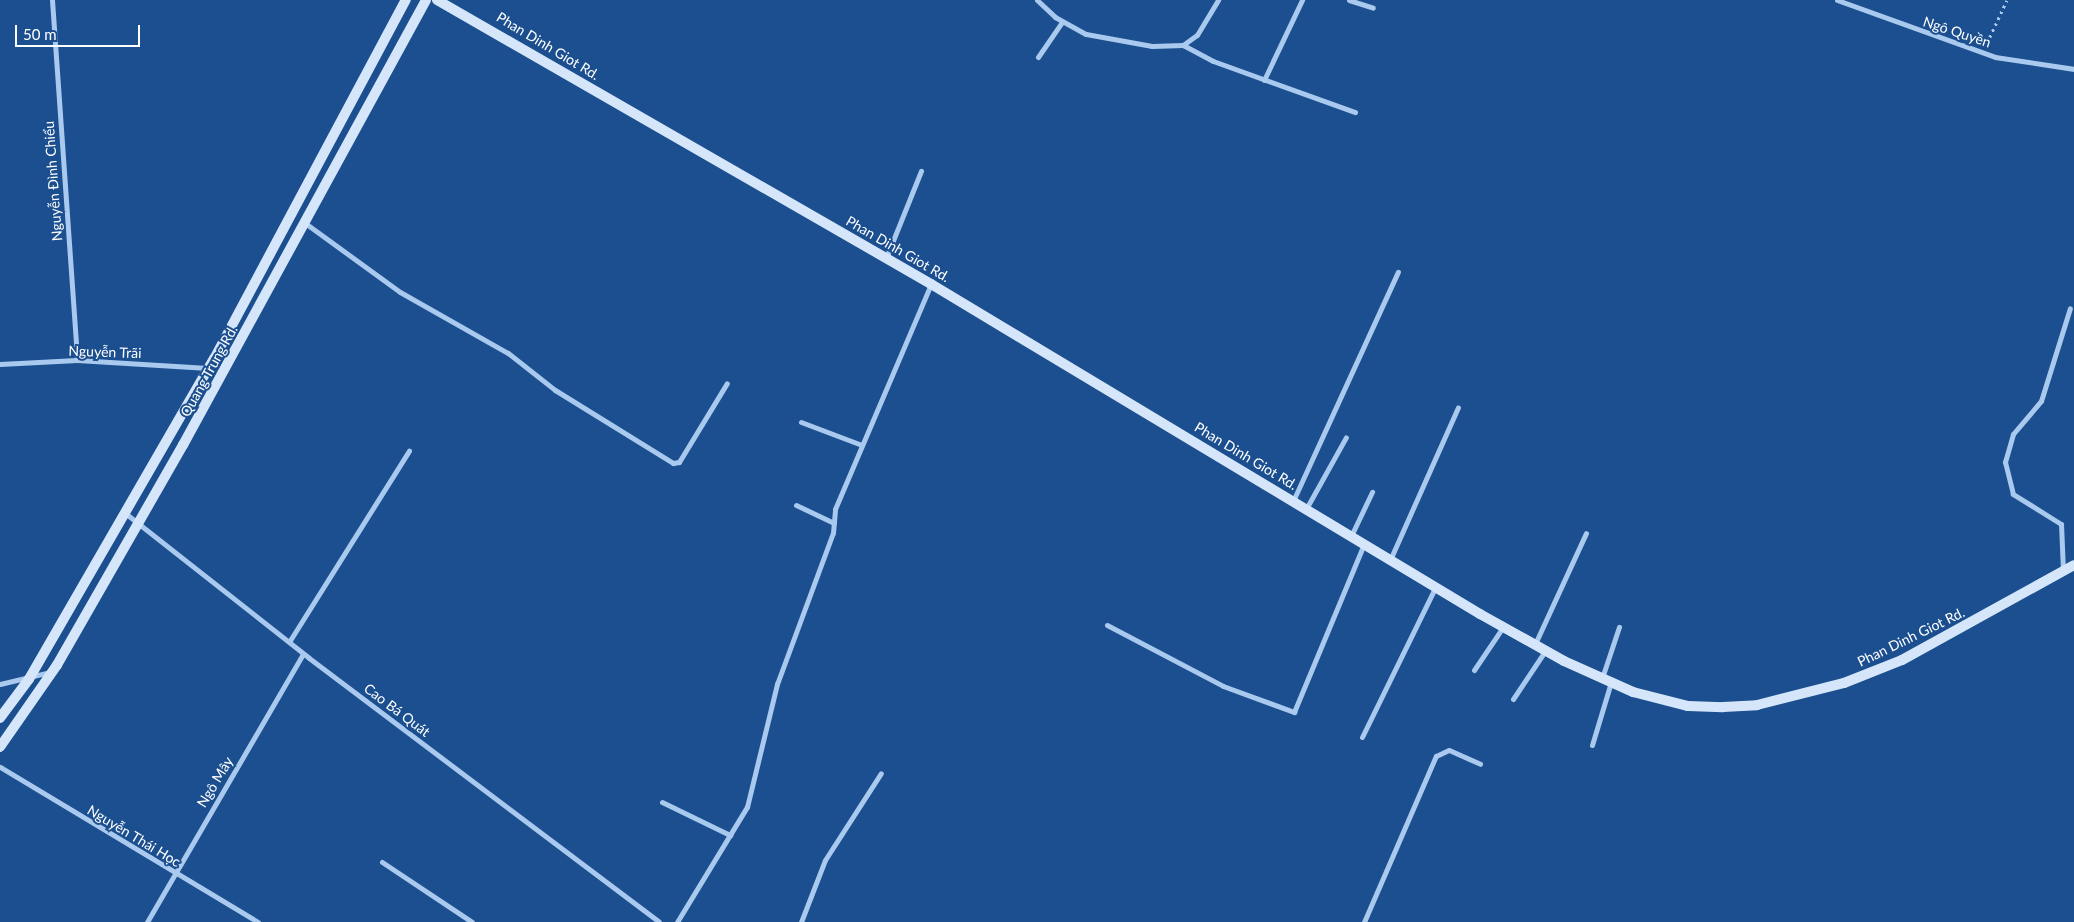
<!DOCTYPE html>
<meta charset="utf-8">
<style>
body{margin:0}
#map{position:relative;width:2074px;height:922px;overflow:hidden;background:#1b4f8f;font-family:Lato,sans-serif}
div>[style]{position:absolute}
.path>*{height:3px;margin-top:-1.5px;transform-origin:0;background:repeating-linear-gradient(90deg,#a9c9ee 0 2.5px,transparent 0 6.5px)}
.street>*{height:5px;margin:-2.5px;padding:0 2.5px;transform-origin:2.5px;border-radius:2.5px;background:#a9c9ee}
.secondary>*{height:10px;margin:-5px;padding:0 5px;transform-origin:5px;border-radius:5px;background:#d6e6fa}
span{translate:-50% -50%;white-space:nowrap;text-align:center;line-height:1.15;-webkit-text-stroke:4px #1b4f8f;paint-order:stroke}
.street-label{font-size:14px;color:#fff}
.scale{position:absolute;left:15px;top:25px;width:125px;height:22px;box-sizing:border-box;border:2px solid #fff;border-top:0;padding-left:6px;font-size:15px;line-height:18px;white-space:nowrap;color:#fff;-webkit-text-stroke:4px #1b4f8f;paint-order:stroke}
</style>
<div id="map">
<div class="path">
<div style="left:1987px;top:43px;width:47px;rotate:-65.1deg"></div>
</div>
<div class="street">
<div style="left:52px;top:0;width:361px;rotate:86deg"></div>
<div style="left:1037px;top:0;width:25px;rotate:43deg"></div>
<div style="left:1055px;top:17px;width:35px;rotate:29deg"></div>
<div style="left:1086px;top:34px;width:67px;rotate:10.3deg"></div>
<div style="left:1152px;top:46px;width:31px;rotate:-2deg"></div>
<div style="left:1183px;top:45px;width:17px;rotate:-36deg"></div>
<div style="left:1197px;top:35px;width:41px;rotate:-59deg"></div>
<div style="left:1349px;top:0;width:25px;rotate:18deg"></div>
<div style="left:1837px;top:0;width:168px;rotate:19.8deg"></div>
<div style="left:1995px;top:57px;width:80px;rotate:8.6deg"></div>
<div style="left:1183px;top:45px;width:34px;rotate:28deg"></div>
<div style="left:1213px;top:61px;width:151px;rotate:19.8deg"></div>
<div style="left:1038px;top:57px;width:42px;rotate:-55.6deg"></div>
<div style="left:1264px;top:80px;width:89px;rotate:-64.6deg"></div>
<div style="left:305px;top:223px;width:117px;rotate:36deg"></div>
<div style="left:400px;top:292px;width:124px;rotate:29.5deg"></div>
<div style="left:508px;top:353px;width:60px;rotate:38.2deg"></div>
<div style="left:555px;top:390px;width:139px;rotate:31.7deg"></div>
<div style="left:673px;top:463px;width:6px;rotate:-9deg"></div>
<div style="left:679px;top:462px;width:92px;rotate:-58.7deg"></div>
<div style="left:886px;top:258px;width:94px;rotate:-68.1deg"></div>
<div style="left:0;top:364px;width:77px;rotate:-3deg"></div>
<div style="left:77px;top:360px;width:131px;rotate:3.5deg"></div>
<div style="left:801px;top:422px;width:65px;rotate:20.7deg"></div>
<div style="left:1293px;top:501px;width:252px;rotate:-65.4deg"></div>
<div style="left:796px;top:505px;width:42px;rotate:25.3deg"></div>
<div style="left:1306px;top:509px;width:82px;rotate:-60.9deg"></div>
<div style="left:125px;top:513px;width:234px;rotate:38.2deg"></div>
<div style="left:309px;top:658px;width:438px;rotate:37deg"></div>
<div style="left:1351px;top:536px;width:49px;rotate:-64.5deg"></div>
<div style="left:1390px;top:560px;width:167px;rotate:-66deg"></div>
<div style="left:2063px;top:571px;width:47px;rotate:-92.4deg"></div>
<div style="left:2061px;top:524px;width:57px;rotate:-148deg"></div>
<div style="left:2013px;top:494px;width:33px;rotate:-104deg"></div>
<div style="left:2005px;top:462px;width:29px;rotate:-74deg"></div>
<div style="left:2013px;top:434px;width:43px;rotate:-49.7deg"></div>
<div style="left:2041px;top:401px;width:97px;rotate:-72.7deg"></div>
<div style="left:1107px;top:625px;width:131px;rotate:27.7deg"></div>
<div style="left:1223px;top:686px;width:76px;rotate:20.1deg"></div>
<div style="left:1294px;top:712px;width:182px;rotate:-67.4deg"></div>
<div style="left:289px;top:642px;width:226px;rotate:-57.9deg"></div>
<div style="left:1535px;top:644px;width:122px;rotate:-65.3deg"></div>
<div style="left:1474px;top:670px;width:52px;rotate:-56deg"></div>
<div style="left:1602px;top:678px;width:54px;rotate:-71.6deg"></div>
<div style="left:0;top:684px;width:51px;rotate:-13.5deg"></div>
<div style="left:1513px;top:699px;width:58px;rotate:-56.3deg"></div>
<div style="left:1362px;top:737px;width:166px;rotate:-63.9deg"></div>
<div style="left:1592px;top:745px;width:66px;rotate:-73.2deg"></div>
<div style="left:0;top:767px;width:301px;rotate:31deg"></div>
<div style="left:662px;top:802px;width:76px;rotate:25.9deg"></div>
<div style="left:382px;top:862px;width:108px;rotate:33.7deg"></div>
<div style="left:147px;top:922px;width:310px;rotate:-59.8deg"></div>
<div style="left:677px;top:922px;width:135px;rotate:-58.7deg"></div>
<div style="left:747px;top:807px;width:127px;rotate:-76.3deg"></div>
<div style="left:777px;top:684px;width:161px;rotate:-69.7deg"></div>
<div style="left:833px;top:533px;width:24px;rotate:-85deg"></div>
<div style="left:835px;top:509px;width:245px;rotate:-66.9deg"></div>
<div style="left:801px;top:922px;width:66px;rotate:-68.8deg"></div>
<div style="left:825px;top:860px;width:103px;rotate:-57.2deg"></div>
<div style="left:1364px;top:922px;width:181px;rotate:-66.6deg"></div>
<div style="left:1436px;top:756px;width:14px;rotate:-25deg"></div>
<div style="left:1449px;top:750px;width:34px;rotate:24deg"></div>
</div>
<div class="secondary">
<div style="left:437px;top:0;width:570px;rotate:29.89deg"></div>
<div style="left:931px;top:284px;width:641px;rotate:31.01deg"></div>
<div style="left:1480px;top:614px;width:96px;rotate:29.2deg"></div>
<div style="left:1564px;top:661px;width:76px;rotate:24.2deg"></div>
<div style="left:1633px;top:692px;width:57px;rotate:14.3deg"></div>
<div style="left:1688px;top:706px;width:35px;rotate:2deg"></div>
<div style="left:1723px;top:707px;width:34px;rotate:-3deg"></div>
<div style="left:1757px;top:705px;width:90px;rotate:-14.2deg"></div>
<div style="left:1844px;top:683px;width:62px;rotate:-21.6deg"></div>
<div style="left:1902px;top:660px;width:196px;rotate:-28.9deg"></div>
<div style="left:0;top:718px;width:49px;rotate:-53.4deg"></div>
<div style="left:29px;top:679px;width:370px;rotate:-60deg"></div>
<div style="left:214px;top:359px;width:407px;rotate:-61.9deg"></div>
<div style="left:0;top:747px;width:100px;rotate:-55.2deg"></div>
<div style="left:57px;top:665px;width:254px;rotate:-60.2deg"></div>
<div style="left:183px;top:445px;width:507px;rotate:-61.36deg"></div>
</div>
<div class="street-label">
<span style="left:1957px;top:32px;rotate:18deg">Ngô Quyền</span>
<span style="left:548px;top:46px;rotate:31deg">Phan Dinh Giot Rd.</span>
<span style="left:53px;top:181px;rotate:-94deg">Nguyễn Đình Chiểu</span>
<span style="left:898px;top:249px;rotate:30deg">Phan Dinh Giot Rd.</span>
<span style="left:105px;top:352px;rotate:2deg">Nguyễn Trãi</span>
<span style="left:209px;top:371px;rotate:-61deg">Quang Trung Rd.</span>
<span style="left:1246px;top:456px;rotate:31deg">Phan Dinh Giot Rd.</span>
<span style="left:1911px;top:637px;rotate:-26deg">Phan Dinh Giot Rd.</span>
<span style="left:397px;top:710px;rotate:37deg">Cao Bá Quát</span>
<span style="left:215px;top:782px;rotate:-59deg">Ngô Mây</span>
<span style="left:134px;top:836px;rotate:31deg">Nguyễn Thái Học</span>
</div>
<div class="scale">50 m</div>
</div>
